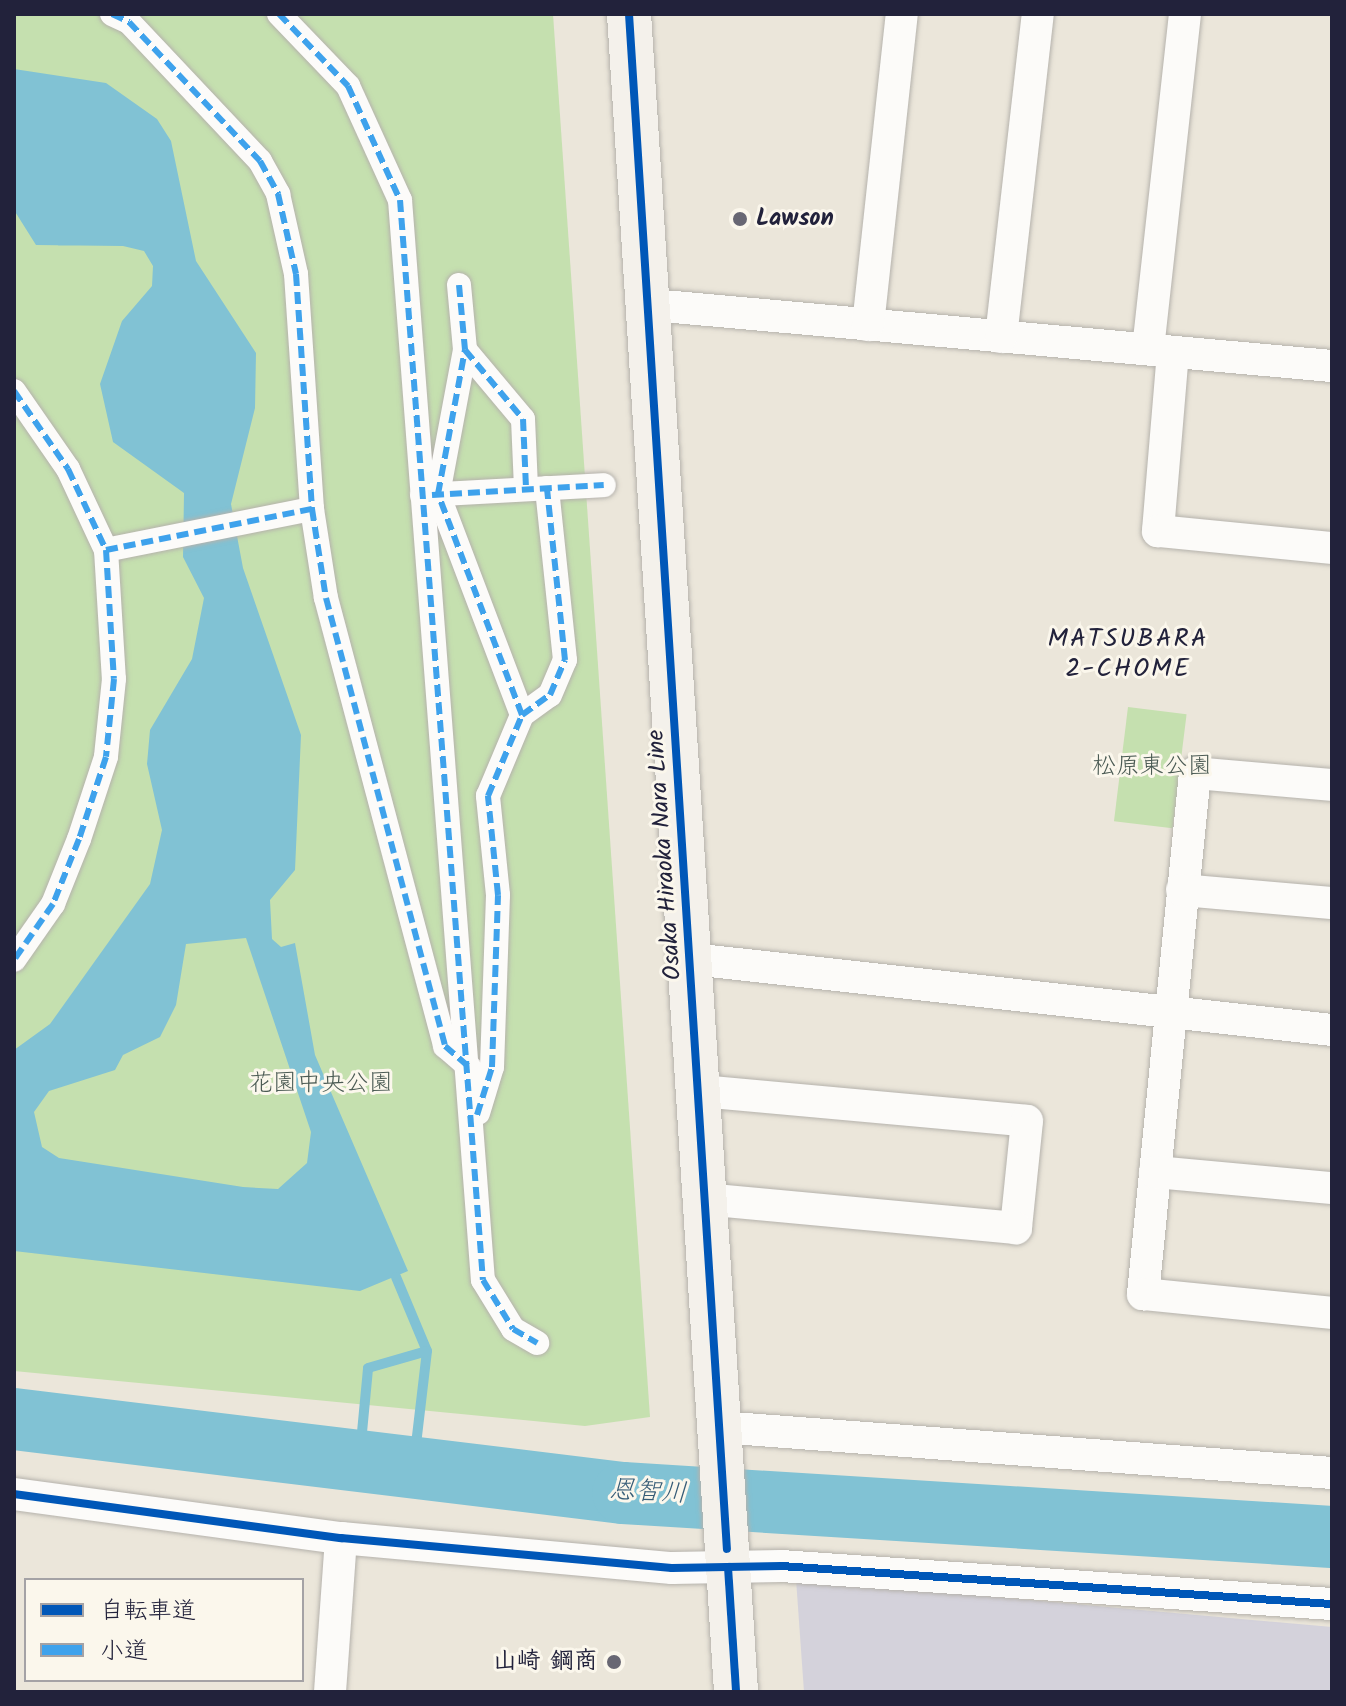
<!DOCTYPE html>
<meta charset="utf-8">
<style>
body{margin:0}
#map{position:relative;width:1346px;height:1706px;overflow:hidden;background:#ebe6da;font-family:Kalam,"Klee One",sans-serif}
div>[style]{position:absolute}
.industrial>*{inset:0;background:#d4d2db}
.green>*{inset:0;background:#c5e0af;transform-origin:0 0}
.water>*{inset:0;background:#81c2d4}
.stream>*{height:10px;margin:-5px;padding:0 5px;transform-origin:5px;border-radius:5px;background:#81c2d4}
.river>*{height:62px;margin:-31px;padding:0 31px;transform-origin:31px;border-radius:31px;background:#81c2d4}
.roads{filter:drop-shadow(0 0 2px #b5b2ac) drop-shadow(0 0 2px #b5b2ac)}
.pedestrian>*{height:24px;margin:-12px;padding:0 12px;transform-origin:12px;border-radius:12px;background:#fcfbf9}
.minor>*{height:32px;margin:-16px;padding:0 16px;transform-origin:16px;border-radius:16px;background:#fcfbf9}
.secondary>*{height:44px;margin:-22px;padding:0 22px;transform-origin:22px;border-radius:22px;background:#f4f1eb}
.quiet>*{height:6px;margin-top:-3px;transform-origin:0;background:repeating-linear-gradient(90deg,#3ea2ec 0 12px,transparent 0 18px)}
.cycleway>*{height:8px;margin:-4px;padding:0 4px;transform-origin:4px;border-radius:4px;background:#0057b8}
.dots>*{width:22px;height:22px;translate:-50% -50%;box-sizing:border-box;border:4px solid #fbf7ec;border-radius:50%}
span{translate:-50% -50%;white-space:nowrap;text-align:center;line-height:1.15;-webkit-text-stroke:6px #fbf7ec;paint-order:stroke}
.poi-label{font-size:24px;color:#22223b;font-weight:700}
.left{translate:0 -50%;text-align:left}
.right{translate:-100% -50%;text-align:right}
.park-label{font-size:24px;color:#4a5a53}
.street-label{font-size:24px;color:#22223b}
.neighbourhood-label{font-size:26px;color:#22223b;letter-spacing:2px}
.water-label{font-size:26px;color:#365c77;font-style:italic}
.frame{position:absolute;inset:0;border:16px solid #22223b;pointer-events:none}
.legend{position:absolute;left:24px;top:1578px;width:280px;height:104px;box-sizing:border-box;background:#fbf7ec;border:2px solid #a4a2a5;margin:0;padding:10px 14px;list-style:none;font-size:24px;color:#22223b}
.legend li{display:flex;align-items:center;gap:16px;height:40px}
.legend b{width:40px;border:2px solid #a4a2a5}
</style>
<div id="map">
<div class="industrial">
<div style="clip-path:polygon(796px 1579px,1332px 1627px,1332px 1692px,804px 1692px)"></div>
</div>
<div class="green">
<div style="clip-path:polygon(14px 14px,553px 14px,650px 1417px,585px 1426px,14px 1371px)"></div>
<div style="left:1128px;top:707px;width:59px;height:115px;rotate:7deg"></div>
</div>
<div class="water">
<div style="clip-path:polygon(evenodd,14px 69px,106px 83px,157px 119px,171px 141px,196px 261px,256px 353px,255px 408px,231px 504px,243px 568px,301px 735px,295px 870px,270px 900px,272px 939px,281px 947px,295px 943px,315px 1055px,408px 1271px,360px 1291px,14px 1251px,14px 1050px,50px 1024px,150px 884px,162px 830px,147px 764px,150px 730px,192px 659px,204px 598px,183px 557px,184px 493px,113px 442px,100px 384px,122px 321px,152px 286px,153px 266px,144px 251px,123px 246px,36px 245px,14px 210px,14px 69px,246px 938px,311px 1132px,307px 1163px,278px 1189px,243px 1187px,59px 1158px,42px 1147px,34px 1112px,49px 1091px,115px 1070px,123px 1055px,160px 1037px,176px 1005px,186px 944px,246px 938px)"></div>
</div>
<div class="stream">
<div style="left:396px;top:1277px;width:80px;rotate:67.3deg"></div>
<div style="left:427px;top:1351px;width:121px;rotate:96.7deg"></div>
<div style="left:359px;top:1464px;width:96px;rotate:-84.6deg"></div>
<div style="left:368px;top:1368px;width:61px;rotate:-16.1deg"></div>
</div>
<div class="river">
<div style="left:14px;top:1419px;width:613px;rotate:6.93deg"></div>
<div style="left:623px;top:1493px;width:710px;rotate:3.55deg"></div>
</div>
<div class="roads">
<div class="pedestrian">
<div style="left:112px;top:14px;width:19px;rotate:25deg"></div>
<div style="left:129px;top:22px;width:191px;rotate:46.7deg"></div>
<div style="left:260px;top:161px;width:38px;rotate:61deg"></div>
<div style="left:278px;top:194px;width:82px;rotate:77.3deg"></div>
<div style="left:296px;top:274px;width:236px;rotate:86.1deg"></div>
<div style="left:312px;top:509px;width:90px;rotate:81.1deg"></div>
<div style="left:326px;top:598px;width:464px;rotate:75.1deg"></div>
<div style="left:445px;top:1046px;width:33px;rotate:41deg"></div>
<div style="left:279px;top:14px;width:100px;rotate:46.2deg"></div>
<div style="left:348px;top:86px;width:125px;rotate:65.5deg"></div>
<div style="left:400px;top:200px;width:1083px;rotate:85.61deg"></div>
<div style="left:483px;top:1280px;width:57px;rotate:58.5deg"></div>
<div style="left:513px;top:1329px;width:28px;rotate:30deg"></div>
<div style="left:459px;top:285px;width:65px;rotate:84.7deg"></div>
<div style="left:14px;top:391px;width:95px;rotate:55.3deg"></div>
<div style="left:68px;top:469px;width:89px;rotate:64.9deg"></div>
<div style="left:106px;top:550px;width:129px;rotate:86.5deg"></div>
<div style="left:114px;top:679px;width:78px;rotate:95.9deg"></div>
<div style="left:106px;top:757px;width:86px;rotate:108.2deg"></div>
<div style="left:79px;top:839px;width:70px;rotate:111.8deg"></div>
<div style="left:53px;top:904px;width:68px;rotate:124.9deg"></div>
<div style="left:422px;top:495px;width:182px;rotate:-3.1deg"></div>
<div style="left:106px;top:550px;width:210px;rotate:-11.3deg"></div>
<div style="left:522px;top:715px;width:34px;rotate:-36deg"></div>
<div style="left:550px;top:695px;width:38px;rotate:-67deg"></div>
<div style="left:565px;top:660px;width:173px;rotate:-96deg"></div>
<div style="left:478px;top:1113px;width:48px;rotate:-73.1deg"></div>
<div style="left:492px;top:1067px;width:172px;rotate:-88deg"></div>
<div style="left:498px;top:895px;width:100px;rotate:-95.8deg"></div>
<div style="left:488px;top:796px;width:88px;rotate:-67.2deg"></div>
<div style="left:522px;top:715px;width:236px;rotate:-110.8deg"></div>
<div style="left:438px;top:494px;width:147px;rotate:-79.4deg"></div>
<div style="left:465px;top:350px;width:90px;rotate:50deg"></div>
<div style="left:523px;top:419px;width:69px;rotate:87.5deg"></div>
</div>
<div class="minor">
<div style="left:652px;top:305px;width:683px;rotate:5.13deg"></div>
<div style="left:868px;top:325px;width:313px;rotate:-83.8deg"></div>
<div style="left:1001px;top:337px;width:325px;rotate:-83.5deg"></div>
<div style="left:1148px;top:349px;width:337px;rotate:-83.7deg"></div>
<div style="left:1173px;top:352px;width:180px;rotate:94.8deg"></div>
<div style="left:1158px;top:531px;width:175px;rotate:5.6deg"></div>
<div style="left:1332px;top:785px;width:138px;rotate:-175deg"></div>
<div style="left:1195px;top:773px;width:524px;rotate:95.7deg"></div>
<div style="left:1143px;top:1294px;width:190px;rotate:5.7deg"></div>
<div style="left:1182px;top:890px;width:151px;rotate:5deg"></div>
<div style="left:692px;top:959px;width:644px;rotate:6.33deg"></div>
<div style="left:700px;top:1091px;width:328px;rotate:5.2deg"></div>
<div style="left:1027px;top:1121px;width:108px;rotate:95.9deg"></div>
<div style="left:1016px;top:1228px;width:311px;rotate:-174.7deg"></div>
<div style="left:1155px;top:1172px;width:178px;rotate:5.2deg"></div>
<div style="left:719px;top:1427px;width:615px;rotate:4.29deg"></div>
<div style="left:14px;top:1494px;width:330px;rotate:7.7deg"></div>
<div style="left:341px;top:1538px;width:332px;rotate:5.2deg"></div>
<div style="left:672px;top:1568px;width:109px;rotate:-1.1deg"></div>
<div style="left:781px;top:1566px;width:552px;rotate:3.95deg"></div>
<div style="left:330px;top:1692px;width:154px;rotate:-85.9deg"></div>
</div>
<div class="secondary">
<div style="left:629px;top:14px;width:1681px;rotate:86.35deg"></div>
</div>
</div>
<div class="quiet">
<div style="left:112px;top:14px;width:19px;rotate:25deg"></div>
<div style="left:129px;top:22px;width:191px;rotate:46.7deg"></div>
<div style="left:260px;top:161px;width:38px;rotate:61deg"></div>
<div style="left:278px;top:194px;width:82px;rotate:77.3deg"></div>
<div style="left:296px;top:274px;width:236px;rotate:86.1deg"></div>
<div style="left:312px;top:509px;width:90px;rotate:81.1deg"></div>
<div style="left:326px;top:598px;width:464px;rotate:75.1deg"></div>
<div style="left:445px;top:1046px;width:33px;rotate:41deg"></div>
<div style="left:279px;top:14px;width:100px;rotate:46.2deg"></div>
<div style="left:348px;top:86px;width:125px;rotate:65.5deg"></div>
<div style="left:400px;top:200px;width:1083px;rotate:85.61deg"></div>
<div style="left:483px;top:1280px;width:57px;rotate:58.5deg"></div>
<div style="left:513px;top:1329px;width:28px;rotate:30deg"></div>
<div style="left:459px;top:285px;width:65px;rotate:84.7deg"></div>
<div style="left:14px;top:391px;width:95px;rotate:55.3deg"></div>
<div style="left:68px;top:469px;width:89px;rotate:64.9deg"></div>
<div style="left:106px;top:550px;width:129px;rotate:86.5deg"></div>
<div style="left:114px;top:679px;width:78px;rotate:95.9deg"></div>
<div style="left:106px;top:757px;width:86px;rotate:108.2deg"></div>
<div style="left:79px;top:839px;width:70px;rotate:111.8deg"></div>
<div style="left:53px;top:904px;width:68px;rotate:124.9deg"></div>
<div style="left:432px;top:495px;width:172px;rotate:-3.3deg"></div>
<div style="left:106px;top:550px;width:210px;rotate:-11.3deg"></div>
<div style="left:522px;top:715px;width:34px;rotate:-36deg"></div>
<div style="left:550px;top:695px;width:38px;rotate:-67deg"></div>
<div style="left:565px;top:660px;width:173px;rotate:-96deg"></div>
<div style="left:477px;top:1115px;width:50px;rotate:-72.6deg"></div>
<div style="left:492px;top:1067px;width:172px;rotate:-88deg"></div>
<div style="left:498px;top:895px;width:100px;rotate:-95.8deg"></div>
<div style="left:488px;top:796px;width:88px;rotate:-67.2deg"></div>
<div style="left:522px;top:715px;width:236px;rotate:-110.8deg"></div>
<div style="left:438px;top:494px;width:147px;rotate:-79.4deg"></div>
<div style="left:465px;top:350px;width:90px;rotate:50deg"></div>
<div style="left:523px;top:419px;width:69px;rotate:87.5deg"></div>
</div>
<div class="cycleway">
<div style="left:629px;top:14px;width:1538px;rotate:86.35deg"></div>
<div style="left:14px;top:1494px;width:330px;rotate:7.7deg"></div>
<div style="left:341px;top:1538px;width:332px;rotate:5.2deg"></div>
<div style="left:672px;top:1568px;width:109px;rotate:-1.1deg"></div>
<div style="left:781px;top:1566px;width:552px;rotate:3.95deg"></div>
<div style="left:728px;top:1567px;width:125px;rotate:86.3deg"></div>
</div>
<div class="dots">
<div style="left:740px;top:219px;background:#686773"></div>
<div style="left:614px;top:1662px;background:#686773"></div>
</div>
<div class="poi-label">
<span class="left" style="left:756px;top:219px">Lawson</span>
<span class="right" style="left:598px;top:1662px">山崎 鋼商</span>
</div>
<div class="park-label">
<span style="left:1152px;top:767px">松原東公園</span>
<span style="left:321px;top:1084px">花園中央公園</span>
</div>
<div class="street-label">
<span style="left:665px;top:855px;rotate:-94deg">Osaka Hiraoka Nara Line</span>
</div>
<div class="neighbourhood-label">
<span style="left:1128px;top:655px">MATSUBARA<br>2-CHOME</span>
</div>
<div class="water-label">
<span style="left:648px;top:1493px;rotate:3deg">恩智川</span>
</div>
<div class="frame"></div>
<ul class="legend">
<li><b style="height:10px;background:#0057b8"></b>自転車道</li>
<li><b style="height:10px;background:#3ea2ec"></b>小道</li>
</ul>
</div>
